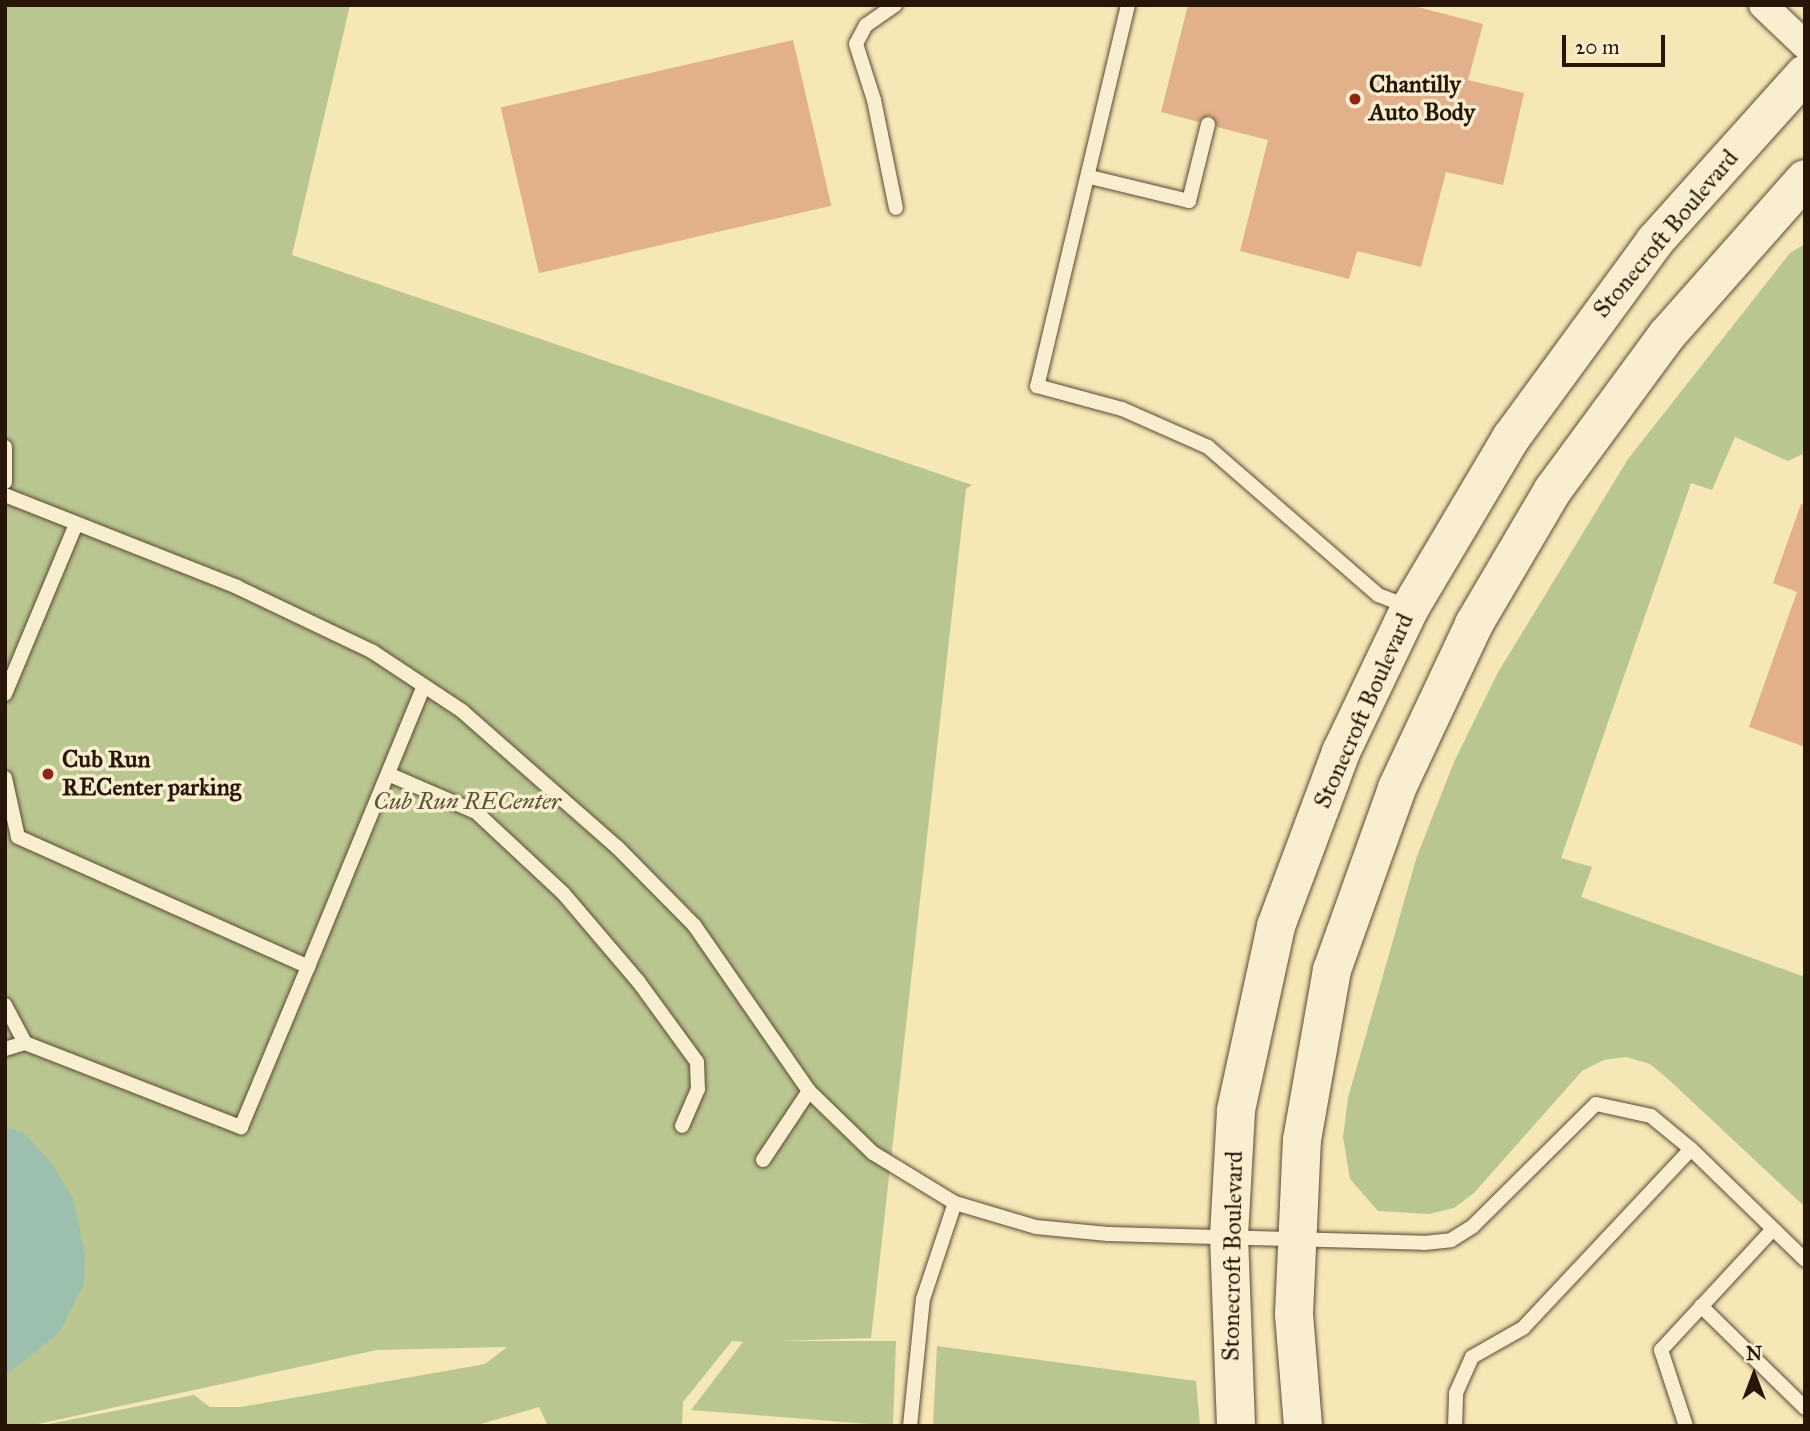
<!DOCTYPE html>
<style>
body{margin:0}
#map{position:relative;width:1810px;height:1431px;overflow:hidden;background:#f6e7b6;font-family:"IM FELL Great Primer",serif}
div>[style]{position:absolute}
.green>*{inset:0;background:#bac690}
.water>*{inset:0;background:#9dc0ae}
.building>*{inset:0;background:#e3b08c;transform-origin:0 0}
.roads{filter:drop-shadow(0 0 2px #5b4a33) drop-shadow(0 0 2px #5b4a33)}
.lane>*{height:14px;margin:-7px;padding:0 7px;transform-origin:7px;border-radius:7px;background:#f9efd0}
.street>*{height:28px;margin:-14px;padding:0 14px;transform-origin:14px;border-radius:14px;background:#f9efd0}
.secondary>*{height:38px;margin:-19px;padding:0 19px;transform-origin:19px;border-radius:19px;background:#f9efd0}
.dots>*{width:19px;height:19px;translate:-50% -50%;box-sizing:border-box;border:4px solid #f9efd0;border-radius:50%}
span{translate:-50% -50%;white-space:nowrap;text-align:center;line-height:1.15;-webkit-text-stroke:7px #f9efd0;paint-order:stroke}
.poi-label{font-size:24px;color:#271607;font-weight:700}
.left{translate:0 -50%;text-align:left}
.street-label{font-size:24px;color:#271607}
.park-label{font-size:24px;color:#5a5437;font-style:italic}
.frame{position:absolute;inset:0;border:7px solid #271607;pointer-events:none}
.north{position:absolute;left:1719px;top:1340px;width:70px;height:70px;-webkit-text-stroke:5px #f9efd0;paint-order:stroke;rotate:0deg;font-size:19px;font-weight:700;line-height:28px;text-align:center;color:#271607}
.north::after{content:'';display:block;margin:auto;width:24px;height:32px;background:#271607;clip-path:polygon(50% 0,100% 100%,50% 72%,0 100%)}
.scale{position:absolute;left:1562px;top:35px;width:103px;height:32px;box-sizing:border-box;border:4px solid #271607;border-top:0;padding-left:9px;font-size:21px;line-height:24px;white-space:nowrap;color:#271607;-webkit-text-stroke:5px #f9efd0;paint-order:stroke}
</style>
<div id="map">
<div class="green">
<div style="clip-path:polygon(5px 5px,350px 5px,292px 255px,972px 485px,966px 489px,871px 1338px,782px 1341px,896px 1341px,893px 1426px,691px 1410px,743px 1342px,732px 1341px,683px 1402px,682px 1426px,548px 1426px,539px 1407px,474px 1426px,39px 1426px,194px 1395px,210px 1407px,241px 1407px,485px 1364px,507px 1347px,377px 1350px,29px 1426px,5px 1426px)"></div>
<div style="clip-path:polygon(1805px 244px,1805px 453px,1788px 461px,1735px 437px,1712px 490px,1691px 483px,1561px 858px,1592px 867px,1581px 897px,1805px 977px,1805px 1207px,1667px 1078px,1650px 1064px,1626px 1057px,1604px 1060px,1582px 1071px,1474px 1193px,1454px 1208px,1429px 1214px,1378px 1211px,1350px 1179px,1343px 1137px,1348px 1098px,1417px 856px,1454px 762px,1497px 674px,1628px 459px,1790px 253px)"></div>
<div style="clip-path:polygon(937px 1346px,1196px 1381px,1200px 1426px,933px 1426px)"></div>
</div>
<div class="water">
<div style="clip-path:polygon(5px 1127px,24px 1133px,53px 1165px,73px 1199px,85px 1253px,84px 1283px,59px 1333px,5px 1376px)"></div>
</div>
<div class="building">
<div style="clip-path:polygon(1188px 5px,1410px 5px,1483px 24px,1468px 80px,1524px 93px,1503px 185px,1446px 172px,1421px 267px,1357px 251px,1349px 279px,1240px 251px,1268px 140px,1217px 127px,1211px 115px,1199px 122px,1161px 112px)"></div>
<div style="left:793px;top:40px;width:170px;height:300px;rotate:77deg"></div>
<div style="clip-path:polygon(1801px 504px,1805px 505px,1805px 747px,1749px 727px,1797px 592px,1773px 583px)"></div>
</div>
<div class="roads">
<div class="lane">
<div style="left:895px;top:5px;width:35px;rotate:145deg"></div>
<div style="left:866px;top:25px;width:21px;rotate:118deg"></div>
<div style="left:856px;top:44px;width:59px;rotate:72.2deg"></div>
<div style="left:874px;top:100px;width:110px;rotate:78.5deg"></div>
<div style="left:1128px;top:5px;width:392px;rotate:103.4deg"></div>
<div style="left:1037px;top:386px;width:88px;rotate:15.1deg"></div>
<div style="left:1122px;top:409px;width:94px;rotate:23.8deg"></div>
<div style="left:1208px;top:447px;width:225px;rotate:41deg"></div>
<div style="left:1378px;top:595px;width:33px;rotate:21deg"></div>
<div style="left:1090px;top:177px;width:102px;rotate:13.6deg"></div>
<div style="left:1189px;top:201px;width:79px;rotate:-76.1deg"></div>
<div style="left:5px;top:447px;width:35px;rotate:90deg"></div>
<div style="left:5px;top:495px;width:250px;rotate:21.6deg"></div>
<div style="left:237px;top:587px;width:151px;rotate:25.5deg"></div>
<div style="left:373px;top:652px;width:107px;rotate:33.5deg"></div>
<div style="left:462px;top:711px;width:206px;rotate:41.3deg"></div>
<div style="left:617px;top:847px;width:110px;rotate:45.4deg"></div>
<div style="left:694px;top:925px;width:202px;rotate:55.3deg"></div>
<div style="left:809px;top:1091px;width:89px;rotate:44.1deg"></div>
<div style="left:873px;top:1153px;width:96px;rotate:31.4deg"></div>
<div style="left:955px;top:1203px;width:84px;rotate:16.5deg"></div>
<div style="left:1036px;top:1227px;width:72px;rotate:5.6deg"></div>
<div style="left:1108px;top:1234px;width:316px;rotate:1.6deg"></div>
<div style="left:1424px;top:1243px;width:27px;rotate:-6deg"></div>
<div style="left:1451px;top:1240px;width:26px;rotate:-32deg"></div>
<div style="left:1473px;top:1226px;width:173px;rotate:-44.8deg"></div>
<div style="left:1596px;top:1104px;width:56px;rotate:12.3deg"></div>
<div style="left:1651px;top:1116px;width:52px;rotate:39.5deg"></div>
<div style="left:5px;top:694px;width:184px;rotate:-67.3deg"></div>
<div style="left:388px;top:774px;width:96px;rotate:23.4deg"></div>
<div style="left:476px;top:812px;width:119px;rotate:43deg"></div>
<div style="left:563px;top:893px;width:116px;rotate:49.6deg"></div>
<div style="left:638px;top:981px;width:100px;rotate:53.9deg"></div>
<div style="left:697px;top:1062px;width:27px;rotate:88deg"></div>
<div style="left:698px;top:1089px;width:40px;rotate:113.4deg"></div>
<div style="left:5px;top:778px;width:60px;rotate:77.6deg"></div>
<div style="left:18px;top:837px;width:318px;rotate:24.1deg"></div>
<div style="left:308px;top:967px;width:304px;rotate:-67.6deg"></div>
<div style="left:5px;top:1005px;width:43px;rotate:62.2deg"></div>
<div style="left:25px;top:1043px;width:232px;rotate:21.3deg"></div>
<div style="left:241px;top:1127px;width:173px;rotate:-67.3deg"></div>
<div style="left:5px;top:1049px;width:21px;rotate:-17deg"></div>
<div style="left:763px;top:1160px;width:83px;rotate:-56.3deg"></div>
<div style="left:1701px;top:1306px;width:146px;rotate:44.4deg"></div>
<div style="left:910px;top:1426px;width:128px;rotate:-84.2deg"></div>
<div style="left:923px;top:1299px;width:101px;rotate:-71.6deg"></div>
<div style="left:1455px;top:1426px;width:33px;rotate:-88deg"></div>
<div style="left:1456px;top:1393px;width:39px;rotate:-66deg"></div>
<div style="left:1472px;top:1357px;width:59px;rotate:-29.6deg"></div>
<div style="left:1523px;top:1328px;width:245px;rotate:-46.8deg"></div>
<div style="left:1691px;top:1149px;width:159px;rotate:44.2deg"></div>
<div style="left:1686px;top:1426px;width:80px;rotate:-108.2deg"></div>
<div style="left:1661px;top:1350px;width:165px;rotate:-47.2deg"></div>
</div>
<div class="street">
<div style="left:1763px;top:5px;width:58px;rotate:43.6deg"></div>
</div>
<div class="secondary">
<div style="left:1236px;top:1426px;width:190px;rotate:-92.1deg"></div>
<div style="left:1229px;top:1236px;width:126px;rotate:-86.8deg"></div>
<div style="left:1236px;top:1110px;width:188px;rotate:-77.7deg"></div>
<div style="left:1276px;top:926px;width:186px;rotate:-69.5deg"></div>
<div style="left:1341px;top:752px;width:160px;rotate:-64.4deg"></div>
<div style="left:1410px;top:608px;width:198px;rotate:-59.3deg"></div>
<div style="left:1511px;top:438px;width:244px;rotate:-53.8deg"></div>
<div style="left:1655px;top:241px;width:224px;rotate:-48.1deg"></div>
<div style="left:1303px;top:1426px;width:112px;rotate:-94.6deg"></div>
<div style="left:1294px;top:1314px;width:174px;rotate:-87.4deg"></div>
<div style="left:1302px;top:1140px;width:173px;rotate:-80deg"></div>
<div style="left:1332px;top:970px;width:193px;rotate:-70.3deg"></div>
<div style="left:1397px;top:788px;width:181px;rotate:-64.8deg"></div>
<div style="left:1474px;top:624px;width:156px;rotate:-59.5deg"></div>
<div style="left:1553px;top:490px;width:192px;rotate:-53.7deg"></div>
<div style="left:1667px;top:335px;width:208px;rotate:-48.5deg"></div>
</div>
</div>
<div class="dots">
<div style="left:1355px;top:99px;background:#8f2418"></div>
<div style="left:48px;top:774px;background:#8f2418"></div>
</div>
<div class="poi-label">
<span class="left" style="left:1369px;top:99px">Chantilly<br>Auto Body</span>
<span class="left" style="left:62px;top:774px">Cub Run<br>RECenter parking</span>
</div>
<div class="street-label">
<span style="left:1666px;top:234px;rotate:-50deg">Stonecroft Boulevard</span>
<span style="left:1364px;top:711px;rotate:-66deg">Stonecroft Boulevard</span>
<span style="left:1233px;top:1256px;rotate:-89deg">Stonecroft Boulevard</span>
</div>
<div class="park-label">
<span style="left:467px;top:802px">Cub Run RECenter</span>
</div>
<div class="frame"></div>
<div class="north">N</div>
<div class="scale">20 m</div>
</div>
